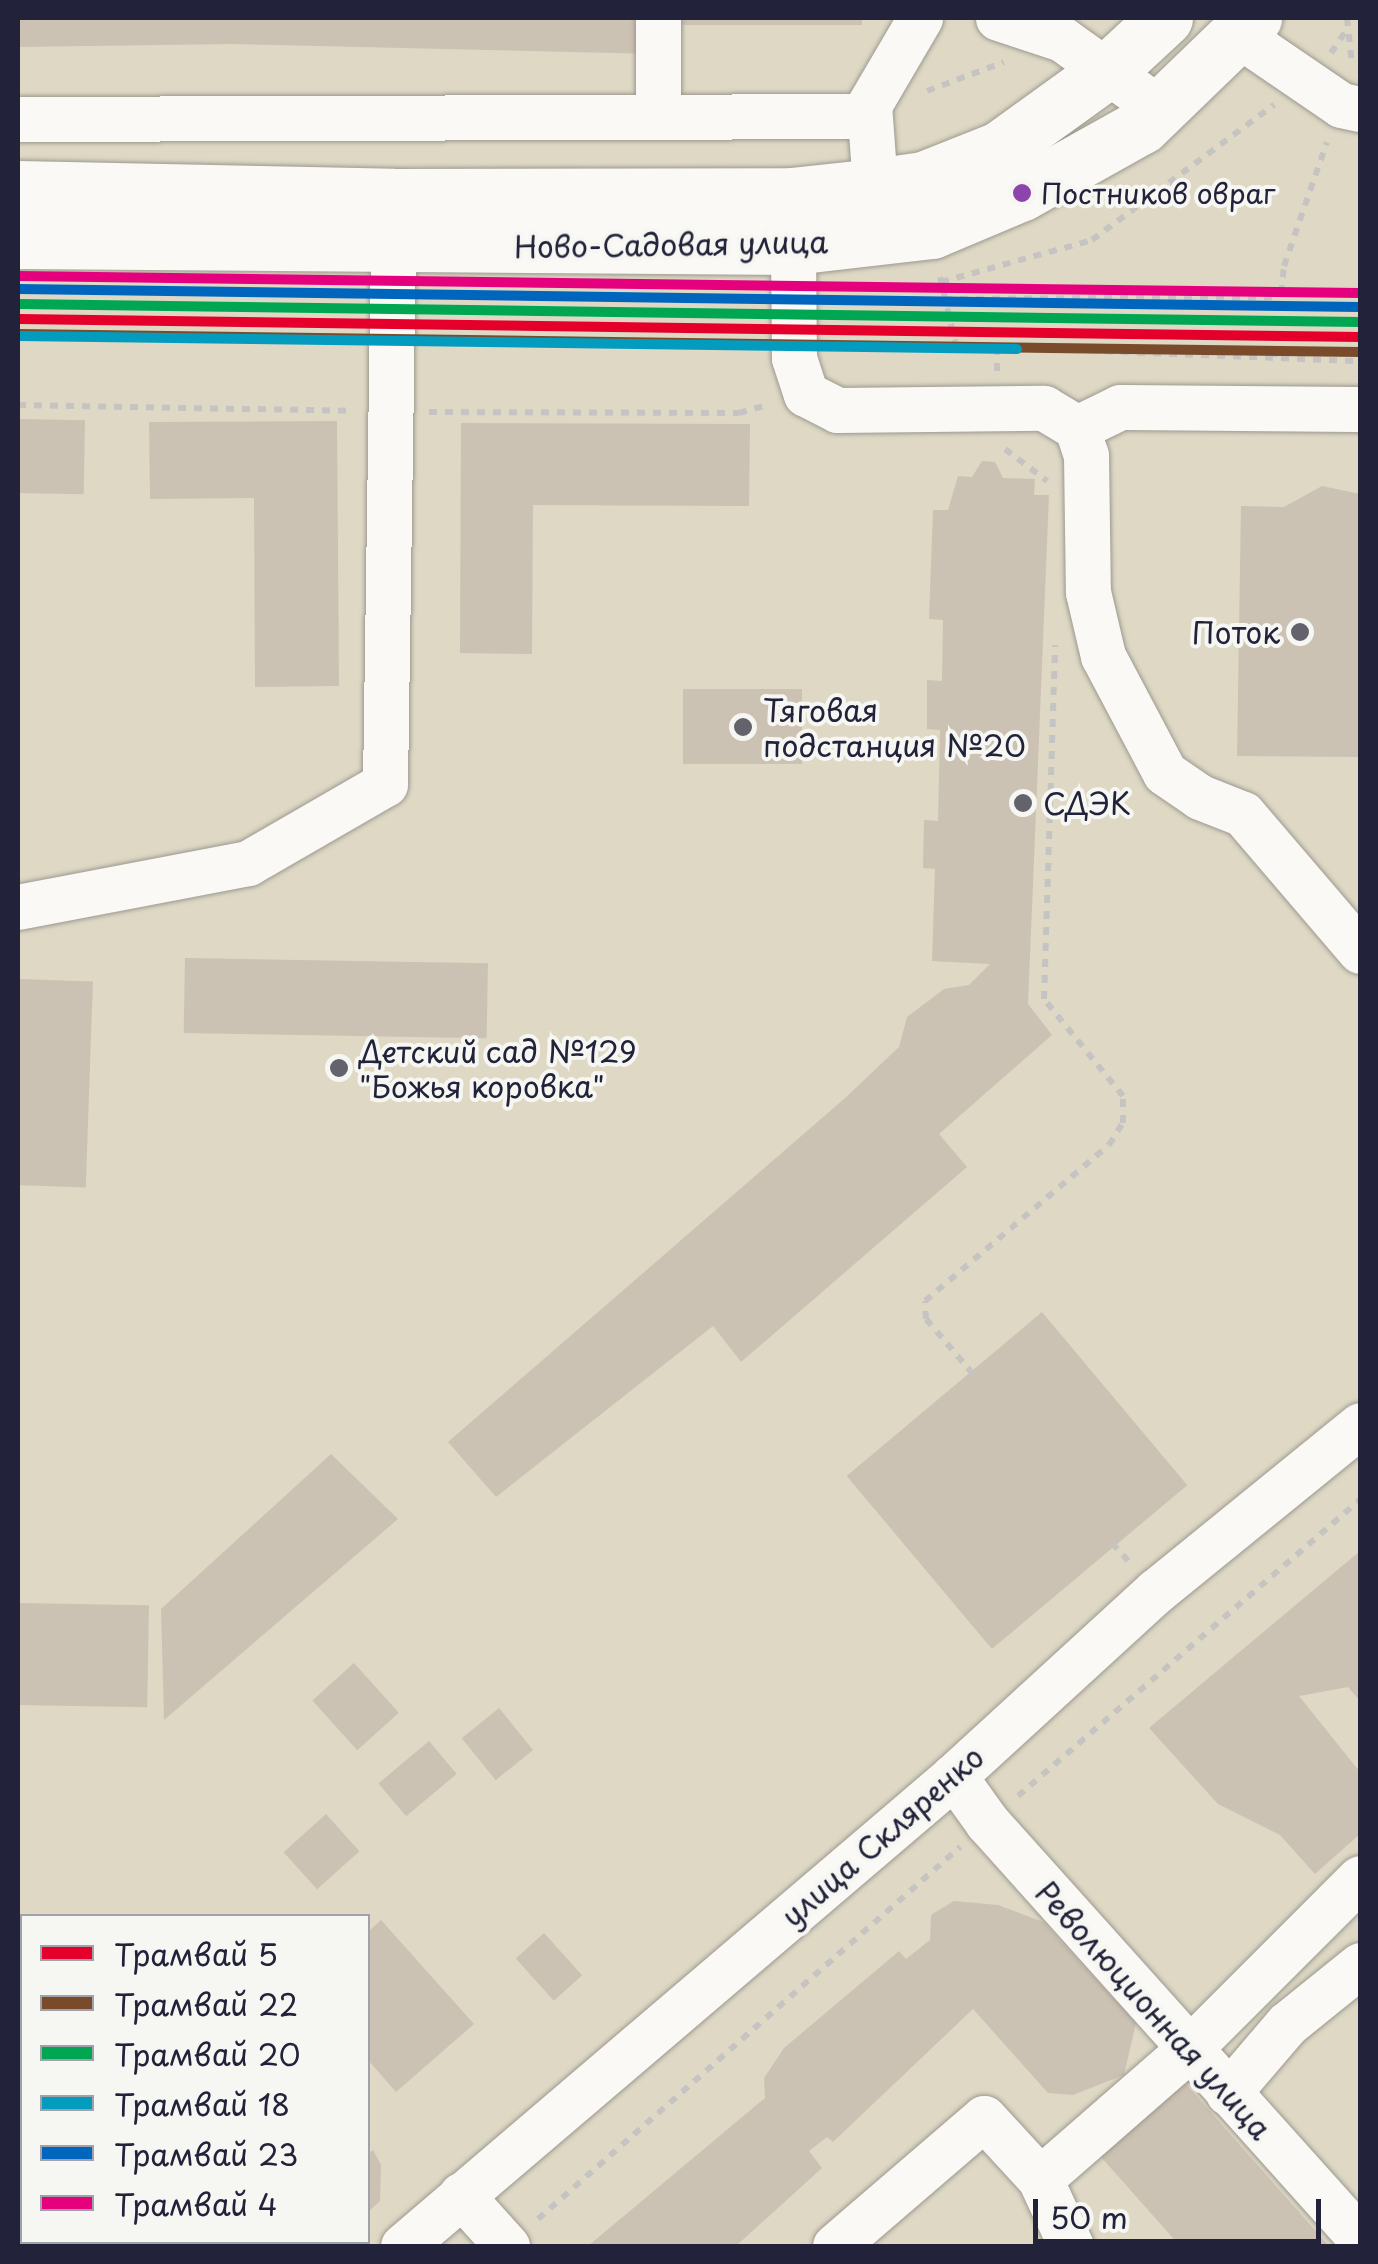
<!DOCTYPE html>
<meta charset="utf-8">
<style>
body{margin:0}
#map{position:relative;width:1378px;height:2264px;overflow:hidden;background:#ded8c4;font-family:"Playpen Sans",sans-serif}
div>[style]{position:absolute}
.building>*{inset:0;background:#ccc2b3;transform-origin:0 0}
.path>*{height:6px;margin-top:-3px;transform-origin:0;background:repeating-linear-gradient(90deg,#c6c4c2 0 8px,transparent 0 16px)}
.roads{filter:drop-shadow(0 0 2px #9c9990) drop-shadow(0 0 2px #9c9990)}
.minor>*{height:45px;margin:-22.5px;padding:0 22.5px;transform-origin:22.5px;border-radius:22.5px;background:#faf9f6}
.major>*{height:55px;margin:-27.5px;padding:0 27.5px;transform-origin:27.5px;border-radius:27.5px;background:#faf9f6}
.tram-1>*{height:10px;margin:-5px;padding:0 5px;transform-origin:5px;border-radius:5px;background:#e4002b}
.tram-2>*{height:10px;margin:-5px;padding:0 5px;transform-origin:5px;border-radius:5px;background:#7a4b2a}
.tram-3>*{height:10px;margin:-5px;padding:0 5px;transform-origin:5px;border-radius:5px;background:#00a651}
.tram-4>*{height:10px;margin:-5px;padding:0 5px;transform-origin:5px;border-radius:5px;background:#039cbf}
.tram-5>*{height:10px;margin:-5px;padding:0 5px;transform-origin:5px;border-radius:5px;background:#0065bd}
.tram-6>*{height:10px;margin:-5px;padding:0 5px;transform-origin:5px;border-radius:5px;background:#e5007d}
.dots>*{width:28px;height:28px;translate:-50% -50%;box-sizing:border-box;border:5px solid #f6f6f2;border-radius:50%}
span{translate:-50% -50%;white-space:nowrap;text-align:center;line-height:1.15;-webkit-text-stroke:8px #f6f6f2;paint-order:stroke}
.bus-label{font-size:28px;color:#22223b}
.left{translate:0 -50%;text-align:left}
.street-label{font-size:30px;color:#22223b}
.poi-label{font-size:30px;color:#22223b}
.right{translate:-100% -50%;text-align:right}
.frame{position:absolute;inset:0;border:20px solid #22223b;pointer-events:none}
.legend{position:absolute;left:20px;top:1914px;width:350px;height:330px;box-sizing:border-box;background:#f6f6f2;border:2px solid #a1a1a9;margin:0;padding:12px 18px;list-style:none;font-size:30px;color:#22223b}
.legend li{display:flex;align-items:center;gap:20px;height:50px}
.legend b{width:50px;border:2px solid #a1a1a9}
.scale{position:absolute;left:1033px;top:2199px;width:288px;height:45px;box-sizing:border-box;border:5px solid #22223b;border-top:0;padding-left:12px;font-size:30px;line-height:35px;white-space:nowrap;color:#22223b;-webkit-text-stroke:8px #f6f6f2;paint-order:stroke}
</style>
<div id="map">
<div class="building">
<div style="clip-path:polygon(18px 18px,656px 18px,656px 54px,230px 44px,18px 47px)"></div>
<div style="left:673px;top:18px;width:189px;height:7px"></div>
<div style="left:18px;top:419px;width:67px;height:74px;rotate:1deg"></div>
<div style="clip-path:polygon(337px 421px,339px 686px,255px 687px,254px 498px,150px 499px,149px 422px)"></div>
<div style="clip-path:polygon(461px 423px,750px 424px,749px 506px,533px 505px,532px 654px,460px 653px)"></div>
<div style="clip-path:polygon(982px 461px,995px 462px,1003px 478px,1035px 479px,1034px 495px,1049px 495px,1028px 1004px,1052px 1035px,939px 1134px,967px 1167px,741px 1362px,713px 1326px,496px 1497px,448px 1442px,844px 1099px,899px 1047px,907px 1017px,944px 989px,969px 985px,990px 964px,932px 961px,935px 869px,923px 868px,924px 820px,938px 821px,940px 730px,927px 729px,927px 680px,942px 681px,943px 620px,929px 619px,933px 510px,948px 510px,958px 476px,972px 477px)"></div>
<div style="clip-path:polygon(1322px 486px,1360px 494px,1360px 757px,1237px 756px,1241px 506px,1284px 507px)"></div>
<div style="left:802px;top:689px;width:75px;height:119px;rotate:90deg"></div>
<div style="left:185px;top:958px;width:303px;height:75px;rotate:1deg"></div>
<div style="left:18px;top:979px;width:75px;height:206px;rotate:2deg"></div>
<div style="left:1042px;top:1312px;width:226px;height:255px;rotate:50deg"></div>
<div style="clip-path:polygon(331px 1454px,398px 1519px,164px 1720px,161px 1609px)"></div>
<div style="clip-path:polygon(1360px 1551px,1360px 1701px,1348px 1687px,1299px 1696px,1360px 1772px,1360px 1834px,1315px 1874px,1280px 1835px,1218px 1804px,1149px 1728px)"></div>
<div style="left:18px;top:1603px;width:131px;height:102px;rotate:1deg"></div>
<div style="left:354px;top:1663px;width:67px;height:56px;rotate:48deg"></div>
<div style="left:499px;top:1708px;width:54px;height:48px;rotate:51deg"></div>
<div style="left:429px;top:1741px;width:43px;height:66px;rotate:50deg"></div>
<div style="left:326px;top:1814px;width:50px;height:57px;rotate:48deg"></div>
<div style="clip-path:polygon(954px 1901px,998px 1905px,1043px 1922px,1136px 2023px,1124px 2075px,1073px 2095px,1048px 2093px,973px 2009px,833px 2142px,827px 2137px,809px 2151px,822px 2168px,736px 2246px,588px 2246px,765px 2098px,764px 2078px,784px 2048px,899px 1951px,906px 1959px,930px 1940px,931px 1915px)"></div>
<div style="clip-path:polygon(381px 1920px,474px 2024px,396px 2092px,368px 2060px,368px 1932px)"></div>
<div style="left:544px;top:1933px;width:57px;height:38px;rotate:48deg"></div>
<div style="clip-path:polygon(1185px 2083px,1329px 2246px,1180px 2246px,1101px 2157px)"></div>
<div style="clip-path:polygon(373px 2150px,381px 2165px,380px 2201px,368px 2212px,368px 2154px)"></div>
<div style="clip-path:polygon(233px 2242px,335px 2242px,225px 2246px)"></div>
</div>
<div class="path">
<div style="left:1347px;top:18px;width:46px;rotate:83.8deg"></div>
<div style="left:1331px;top:53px;width:29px;rotate:-56deg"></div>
<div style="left:927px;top:91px;width:82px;rotate:-20.6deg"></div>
<div style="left:940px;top:277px;width:71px;rotate:76.9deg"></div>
<div style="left:941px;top:282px;width:157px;rotate:-15.5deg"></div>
<div style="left:1092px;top:240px;width:227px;rotate:-36.6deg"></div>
<div style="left:944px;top:299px;width:333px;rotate:-0.3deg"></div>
<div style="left:834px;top:348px;width:79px;rotate:-2.9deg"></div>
<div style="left:913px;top:344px;width:447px;rotate:2.2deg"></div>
<div style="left:1275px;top:357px;width:91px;rotate:-84.4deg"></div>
<div style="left:1284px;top:266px;width:131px;rotate:-70.9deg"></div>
<div style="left:997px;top:371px;width:24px;rotate:-90deg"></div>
<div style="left:18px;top:405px;width:333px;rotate:1deg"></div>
<div style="left:429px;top:412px;width:310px;rotate:0.2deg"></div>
<div style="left:739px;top:413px;width:32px;rotate:-16deg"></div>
<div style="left:1005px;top:449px;width:53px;rotate:37.3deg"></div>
<div style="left:973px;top:1374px;width:72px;rotate:-130.5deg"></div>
<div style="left:926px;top:1319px;width:18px;rotate:-93deg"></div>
<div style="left:925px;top:1301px;width:241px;rotate:-40.3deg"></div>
<div style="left:1109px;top:1145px;width:26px;rotate:-58deg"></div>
<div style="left:1123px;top:1123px;width:27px;rotate:-90deg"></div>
<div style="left:1123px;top:1096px;width:125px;rotate:-129.2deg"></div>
<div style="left:1044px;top:999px;width:354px;rotate:-88.2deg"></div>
<div style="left:1112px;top:1543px;width:24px;rotate:48deg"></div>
<div style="left:1018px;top:1796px;width:452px;rotate:-40.9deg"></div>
<div style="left:538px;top:2219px;width:563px;rotate:-41.4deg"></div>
</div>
<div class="roads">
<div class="minor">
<div style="left:658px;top:18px;width:83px;rotate:90deg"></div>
<div style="left:998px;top:18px;width:67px;rotate:18.2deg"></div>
<div style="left:1062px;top:39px;width:120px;rotate:35.5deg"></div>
<div style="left:1240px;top:36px;width:122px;rotate:34.3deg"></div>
<div style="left:1341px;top:105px;width:19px;rotate:12deg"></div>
<div style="left:18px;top:119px;width:849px;rotate:-0.2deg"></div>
<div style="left:875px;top:186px;width:81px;rotate:-94.2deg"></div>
<div style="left:869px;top:105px;width:101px;rotate:-59.6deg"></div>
<div style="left:793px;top:247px;width:111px;rotate:89.5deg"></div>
<div style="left:794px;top:358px;width:38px;rotate:72deg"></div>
<div style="left:806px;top:394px;width:35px;rotate:27deg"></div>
<div style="left:837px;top:410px;width:207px;rotate:-0.6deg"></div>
<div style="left:1044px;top:408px;width:39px;rotate:31deg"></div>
<div style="left:1077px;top:428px;width:28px;rotate:72deg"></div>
<div style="left:1086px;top:455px;width:137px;rotate:89.2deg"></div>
<div style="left:1088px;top:592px;width:66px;rotate:76.8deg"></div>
<div style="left:1103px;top:656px;width:132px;rotate:62.1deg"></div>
<div style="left:1165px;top:773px;width:42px;rotate:34.4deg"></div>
<div style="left:1200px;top:797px;width:46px;rotate:21.6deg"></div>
<div style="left:1243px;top:814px;width:180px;rotate:49.5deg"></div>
<div style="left:1077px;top:428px;width:48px;rotate:-26deg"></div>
<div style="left:1120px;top:407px;width:240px;rotate:0.5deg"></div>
<div style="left:18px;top:907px;width:234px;rotate:-10.8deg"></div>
<div style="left:248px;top:863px;width:158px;rotate:-30deg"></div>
<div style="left:385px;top:784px;width:538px;rotate:-89.15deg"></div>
<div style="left:954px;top:1776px;width:57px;rotate:54.3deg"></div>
<div style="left:987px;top:1822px;width:559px;rotate:48.12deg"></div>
<div style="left:1228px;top:2093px;width:91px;rotate:-49.5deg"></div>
<div style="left:1287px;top:2024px;width:94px;rotate:-38.9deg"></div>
<div style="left:1040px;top:2179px;width:74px;rotate:65.2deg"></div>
<div style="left:461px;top:2195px;width:69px;rotate:48deg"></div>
<div style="left:403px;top:2246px;width:724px;rotate:-40.46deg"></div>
<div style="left:954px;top:1776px;width:274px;rotate:-42.5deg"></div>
<div style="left:1156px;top:1591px;width:263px;rotate:-39.1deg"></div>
<div style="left:835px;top:2246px;width:196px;rotate:-40.7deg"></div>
<div style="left:984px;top:2118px;width:83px;rotate:47.4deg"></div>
<div style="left:1040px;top:2179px;width:196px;rotate:-41.1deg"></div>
<div style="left:1188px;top:2050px;width:243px;rotate:-45deg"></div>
</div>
<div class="major">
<div style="left:18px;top:188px;width:375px;rotate:1.2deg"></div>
<div style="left:393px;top:196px;width:398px;rotate:-0.1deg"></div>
<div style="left:791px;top:195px;width:84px;rotate:-6.1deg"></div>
<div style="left:875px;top:186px;width:49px;rotate:-8.3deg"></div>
<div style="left:923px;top:179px;width:82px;rotate:-21.5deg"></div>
<div style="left:999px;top:149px;width:137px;rotate:-35.8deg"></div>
<div style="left:1110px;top:69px;width:75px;rotate:-42.8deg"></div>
<div style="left:18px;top:241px;width:775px;rotate:0.44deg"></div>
<div style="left:793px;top:247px;width:140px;rotate:-6.6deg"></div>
<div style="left:932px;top:231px;width:98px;rotate:-22.9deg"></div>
<div style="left:1022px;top:193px;width:137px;rotate:-29.2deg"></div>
<div style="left:1142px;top:126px;width:156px;rotate:-44deg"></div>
</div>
</div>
<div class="tram-1">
<div style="left:18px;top:319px;width:1342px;rotate:0.77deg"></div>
</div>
<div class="tram-2">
<div style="left:18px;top:334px;width:1342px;rotate:0.77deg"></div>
</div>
<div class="tram-3">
<div style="left:18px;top:304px;width:1342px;rotate:0.77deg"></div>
</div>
<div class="tram-4">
<div style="left:18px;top:336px;width:999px;rotate:0.75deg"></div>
</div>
<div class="tram-5">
<div style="left:18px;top:289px;width:1342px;rotate:0.77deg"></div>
</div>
<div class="tram-6">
<div style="left:18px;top:276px;width:1342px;rotate:0.73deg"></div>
</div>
<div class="dots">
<div style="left:1022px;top:193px;background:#8e44ad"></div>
<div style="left:1300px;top:632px;background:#64626b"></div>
<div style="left:743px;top:727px;background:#64626b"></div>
<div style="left:1023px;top:803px;background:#64626b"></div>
<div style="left:339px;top:1068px;background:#64626b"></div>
</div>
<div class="bus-label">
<span class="left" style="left:1041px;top:193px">Постников овраг</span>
</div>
<div class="street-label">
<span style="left:671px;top:244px;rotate:-1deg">Ново-Садовая улица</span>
<span style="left:882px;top:1836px;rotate:-41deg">улица Скляренко</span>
<span style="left:1154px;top:2010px;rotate:48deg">Революционная улица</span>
</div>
<div class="poi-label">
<span class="right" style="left:1280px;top:632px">Поток</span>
<span class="left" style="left:763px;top:727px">Тяговая<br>подстанция №20</span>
<span class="left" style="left:1043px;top:803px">СДЭК</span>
<span class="left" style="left:359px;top:1068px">Детский сад №129<br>"Божья коровка"</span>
</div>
<div class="frame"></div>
<ul class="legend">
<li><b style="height:12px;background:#e4002b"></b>Трамвай 5</li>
<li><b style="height:12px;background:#7a4b2a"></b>Трамвай 22</li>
<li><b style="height:12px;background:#00a651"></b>Трамвай 20</li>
<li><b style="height:12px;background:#039cbf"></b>Трамвай 18</li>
<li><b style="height:12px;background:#0065bd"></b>Трамвай 23</li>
<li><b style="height:12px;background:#e5007d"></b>Трамвай 4</li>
</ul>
<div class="scale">50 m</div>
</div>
